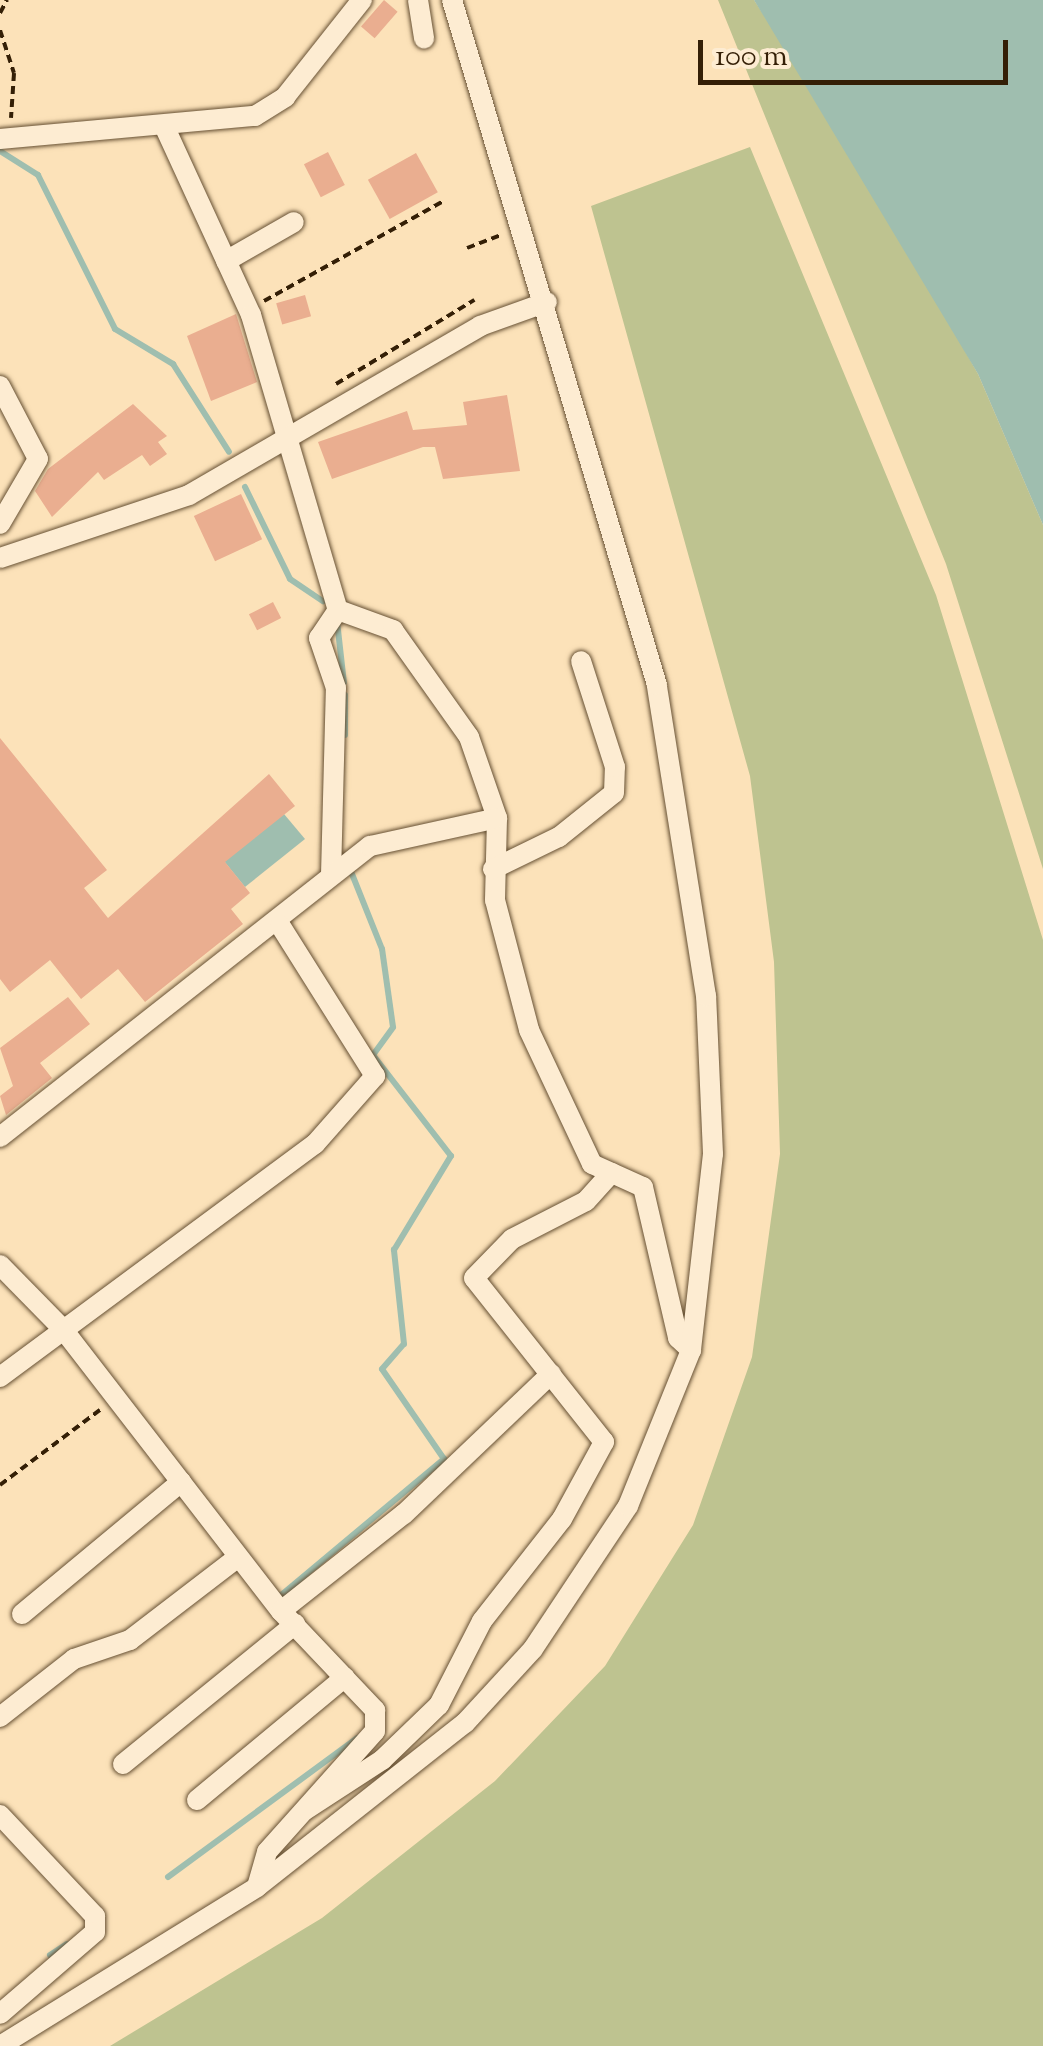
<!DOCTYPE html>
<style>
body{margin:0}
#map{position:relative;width:1043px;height:2046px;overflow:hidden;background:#fce2b9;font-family:"Sorts Mill Goudy",serif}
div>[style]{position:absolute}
.green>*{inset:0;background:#bec390}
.water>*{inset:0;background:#9fbeaf}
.stream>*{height:6px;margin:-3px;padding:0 3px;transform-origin:3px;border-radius:3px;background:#9fbeaf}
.building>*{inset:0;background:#eaae90;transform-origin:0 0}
.path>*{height:4px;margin-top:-2px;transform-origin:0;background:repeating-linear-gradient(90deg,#341f06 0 8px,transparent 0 13px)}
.roads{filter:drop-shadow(0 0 2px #665033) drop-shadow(0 0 2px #665033)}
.minor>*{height:20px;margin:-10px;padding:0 10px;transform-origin:10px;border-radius:10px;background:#fdecd2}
span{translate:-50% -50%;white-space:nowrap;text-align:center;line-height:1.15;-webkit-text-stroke:8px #fdecd2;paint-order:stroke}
.scale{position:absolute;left:698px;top:40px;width:310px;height:45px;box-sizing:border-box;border:5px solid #341f06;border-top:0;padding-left:12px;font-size:30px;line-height:35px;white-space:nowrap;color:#341f06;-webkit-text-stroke:8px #fdecd2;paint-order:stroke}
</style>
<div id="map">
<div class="green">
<div style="clip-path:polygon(718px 0,754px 0,853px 153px,978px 374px,1043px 525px,1043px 869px,946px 564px)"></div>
<div style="clip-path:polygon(750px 147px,936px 595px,1043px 940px,1043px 2046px,110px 2046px,322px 1918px,495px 1781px,605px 1666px,693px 1525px,752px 1357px,780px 1154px,774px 962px,750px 776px,591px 206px)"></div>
</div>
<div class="water">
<div style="clip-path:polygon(754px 0,1043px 0,1043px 525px,978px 374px)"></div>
<div style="clip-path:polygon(284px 814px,305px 839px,245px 887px,215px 850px)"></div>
</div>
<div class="stream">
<div style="left:0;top:151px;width:45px;rotate:32.3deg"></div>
<div style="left:38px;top:175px;width:172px;rotate:63.4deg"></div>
<div style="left:115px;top:329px;width:68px;rotate:31.1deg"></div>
<div style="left:173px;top:364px;width:104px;rotate:57.5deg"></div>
<div style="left:245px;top:487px;width:102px;rotate:63.9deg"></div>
<div style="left:290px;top:579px;width:40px;rotate:34deg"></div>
<div style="left:337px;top:621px;width:62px;rotate:83.6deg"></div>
<div style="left:345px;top:695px;width:40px;rotate:90deg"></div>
<div style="left:280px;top:1596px;width:214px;rotate:-39.9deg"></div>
<div style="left:444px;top:1459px;width:109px;rotate:-124.6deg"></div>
<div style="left:382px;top:1369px;width:33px;rotate:-49deg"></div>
<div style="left:404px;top:1344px;width:95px;rotate:-96.1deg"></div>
<div style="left:394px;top:1250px;width:110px;rotate:-58.8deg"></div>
<div style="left:451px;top:1156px;width:128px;rotate:-127.7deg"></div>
<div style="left:373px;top:1055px;width:34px;rotate:-54deg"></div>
<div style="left:393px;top:1027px;width:79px;rotate:-98deg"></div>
<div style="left:382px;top:949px;width:86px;rotate:-111.8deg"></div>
<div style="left:168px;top:1877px;width:235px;rotate:-36.3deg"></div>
<div style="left:50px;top:1955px;width:20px;rotate:-33deg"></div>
</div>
<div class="building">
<div style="left:384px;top:0;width:18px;height:35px;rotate:41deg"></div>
<div style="left:328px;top:152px;width:37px;height:27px;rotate:63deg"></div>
<div style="left:416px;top:153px;width:45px;height:55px;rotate:61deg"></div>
<div style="left:305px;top:295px;width:22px;height:30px;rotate:74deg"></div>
<div style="clip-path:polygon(236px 314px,257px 382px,211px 401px,187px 336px)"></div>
<div style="clip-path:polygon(507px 395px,520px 471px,443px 479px,435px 447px,423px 447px,332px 479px,318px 442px,407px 411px,413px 430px,467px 425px,463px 402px)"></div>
<div style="clip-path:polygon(133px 404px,167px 436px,158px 442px,167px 454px,150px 466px,142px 455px,104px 480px,98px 472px,52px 517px,35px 491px,48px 469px)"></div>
<div style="left:241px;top:494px;width:50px;height:52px;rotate:65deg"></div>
<div style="left:273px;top:602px;width:18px;height:27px;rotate:63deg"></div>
<div style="clip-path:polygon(0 738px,107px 870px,84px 888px,108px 918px,269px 774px,295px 806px,225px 862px,250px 893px,231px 909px,243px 924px,145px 1002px,118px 969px,81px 999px,50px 960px,10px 992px,0 979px)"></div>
<div style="clip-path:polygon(68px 997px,90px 1024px,40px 1063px,52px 1078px,6px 1115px,0 1096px,13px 1086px,0 1048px)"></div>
</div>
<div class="path">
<div style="left:0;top:13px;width:15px;rotate:-62deg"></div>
<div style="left:0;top:30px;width:45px;rotate:72deg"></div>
<div style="left:14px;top:73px;width:45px;rotate:93.8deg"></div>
<div style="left:467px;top:248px;width:36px;rotate:-21deg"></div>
<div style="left:264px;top:301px;width:206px;rotate:-29.1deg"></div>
<div style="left:336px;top:384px;width:162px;rotate:-31.3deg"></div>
<div style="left:0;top:1485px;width:125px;rotate:-36.9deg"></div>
</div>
<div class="roads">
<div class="minor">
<div style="left:418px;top:0;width:39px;rotate:81deg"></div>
<div style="left:166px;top:130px;width:204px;rotate:65.3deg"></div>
<div style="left:251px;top:315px;width:308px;rotate:73.6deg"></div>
<div style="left:338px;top:610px;width:59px;rotate:20deg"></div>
<div style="left:393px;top:630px;width:131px;rotate:54.6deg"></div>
<div style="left:469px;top:737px;width:86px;rotate:70.9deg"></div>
<div style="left:497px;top:818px;width:82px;rotate:91.4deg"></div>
<div style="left:495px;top:900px;width:134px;rotate:75.3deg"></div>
<div style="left:529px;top:1030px;width:148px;rotate:64.8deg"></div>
<div style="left:592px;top:1164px;width:56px;rotate:24.3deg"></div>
<div style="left:643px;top:1187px;width:155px;rotate:76.9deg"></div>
<div style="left:678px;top:1338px;width:18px;rotate:43deg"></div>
<div style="left:0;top:139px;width:256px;rotate:-5.2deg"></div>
<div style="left:255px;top:116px;width:36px;rotate:-32deg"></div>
<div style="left:285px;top:97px;width:124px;rotate:-51.6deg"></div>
<div style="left:226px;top:261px;width:78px;rotate:-29.8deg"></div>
<div style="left:0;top:386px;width:82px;rotate:62.5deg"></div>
<div style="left:38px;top:459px;width:75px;rotate:120.3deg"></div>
<div style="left:0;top:558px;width:199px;rotate:-18.4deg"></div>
<div style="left:189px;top:495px;width:337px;rotate:-30.1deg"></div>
<div style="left:480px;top:326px;width:71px;rotate:-19.7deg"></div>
<div style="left:493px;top:869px;width:73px;rotate:-25.9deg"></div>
<div style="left:559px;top:837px;width:70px;rotate:-38.7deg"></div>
<div style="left:614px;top:793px;width:26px;rotate:-88deg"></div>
<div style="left:615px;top:767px;width:111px;rotate:-107.8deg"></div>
<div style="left:331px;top:875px;width:187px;rotate:-88.5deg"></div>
<div style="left:336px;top:688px;width:53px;rotate:-108.8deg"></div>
<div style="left:319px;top:638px;width:34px;rotate:-56deg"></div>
<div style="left:0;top:1137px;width:471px;rotate:-38.2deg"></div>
<div style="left:370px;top:846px;width:130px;rotate:-12.4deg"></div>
<div style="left:0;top:1265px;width:88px;rotate:45.5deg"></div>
<div style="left:62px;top:1328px;width:358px;rotate:52.3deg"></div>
<div style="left:281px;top:1611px;width:137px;rotate:46.5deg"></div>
<div style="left:375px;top:1710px;width:21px;rotate:90deg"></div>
<div style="left:375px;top:1731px;width:162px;rotate:131.8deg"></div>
<div style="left:267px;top:1852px;width:36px;rotate:106deg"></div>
<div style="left:0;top:1377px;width:392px;rotate:-36.5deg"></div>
<div style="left:315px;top:1144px;width:91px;rotate:-48.6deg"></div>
<div style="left:375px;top:1076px;width:178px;rotate:-122.2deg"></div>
<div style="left:281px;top:1611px;width:157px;rotate:-38.3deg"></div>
<div style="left:404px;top:1514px;width:203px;rotate:-43.6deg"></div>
<div style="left:22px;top:1614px;width:207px;rotate:-39.7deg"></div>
<div style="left:0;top:1717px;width:94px;rotate:-38.1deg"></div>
<div style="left:74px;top:1659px;width:59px;rotate:-18.7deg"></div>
<div style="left:130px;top:1640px;width:136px;rotate:-37.5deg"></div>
<div style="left:123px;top:1764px;width:222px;rotate:-39.1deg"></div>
<div style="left:197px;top:1800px;width:192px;rotate:-39.7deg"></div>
<div style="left:305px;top:1810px;width:92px;rotate:-33deg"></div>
<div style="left:382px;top:1760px;width:79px;rotate:-44deg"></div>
<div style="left:439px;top:1705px;width:94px;rotate:-62.9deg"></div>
<div style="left:482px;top:1621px;width:130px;rotate:-51.9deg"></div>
<div style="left:562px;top:1519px;width:88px;rotate:-61.4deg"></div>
<div style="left:604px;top:1442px;width:209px;rotate:-128.4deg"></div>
<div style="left:474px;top:1278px;width:54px;rotate:-45.7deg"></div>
<div style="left:512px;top:1239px;width:83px;rotate:-27.2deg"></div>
<div style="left:586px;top:1201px;width:38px;rotate:-48deg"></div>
<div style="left:0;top:1815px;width:139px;rotate:46.8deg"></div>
<div style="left:95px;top:1916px;width:16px;rotate:90deg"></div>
<div style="left:95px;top:1932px;width:125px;rotate:139.2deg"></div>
<div style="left:0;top:2046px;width:302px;rotate:-31.7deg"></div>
<div style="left:257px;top:1887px;width:265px;rotate:-38.3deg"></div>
<div style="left:465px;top:1723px;width:100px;rotate:-47.4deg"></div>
<div style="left:533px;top:1649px;width:172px;rotate:-56.4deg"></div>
<div style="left:628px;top:1506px;width:168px;rotate:-68deg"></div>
<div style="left:691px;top:1350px;width:197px;rotate:-83.6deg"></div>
<div style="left:713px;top:1154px;width:158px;rotate:-92.5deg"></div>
<div style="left:706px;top:996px;width:315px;rotate:-99deg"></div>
<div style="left:657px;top:685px;width:715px;rotate:-106.66deg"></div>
</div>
</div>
<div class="scale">100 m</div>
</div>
